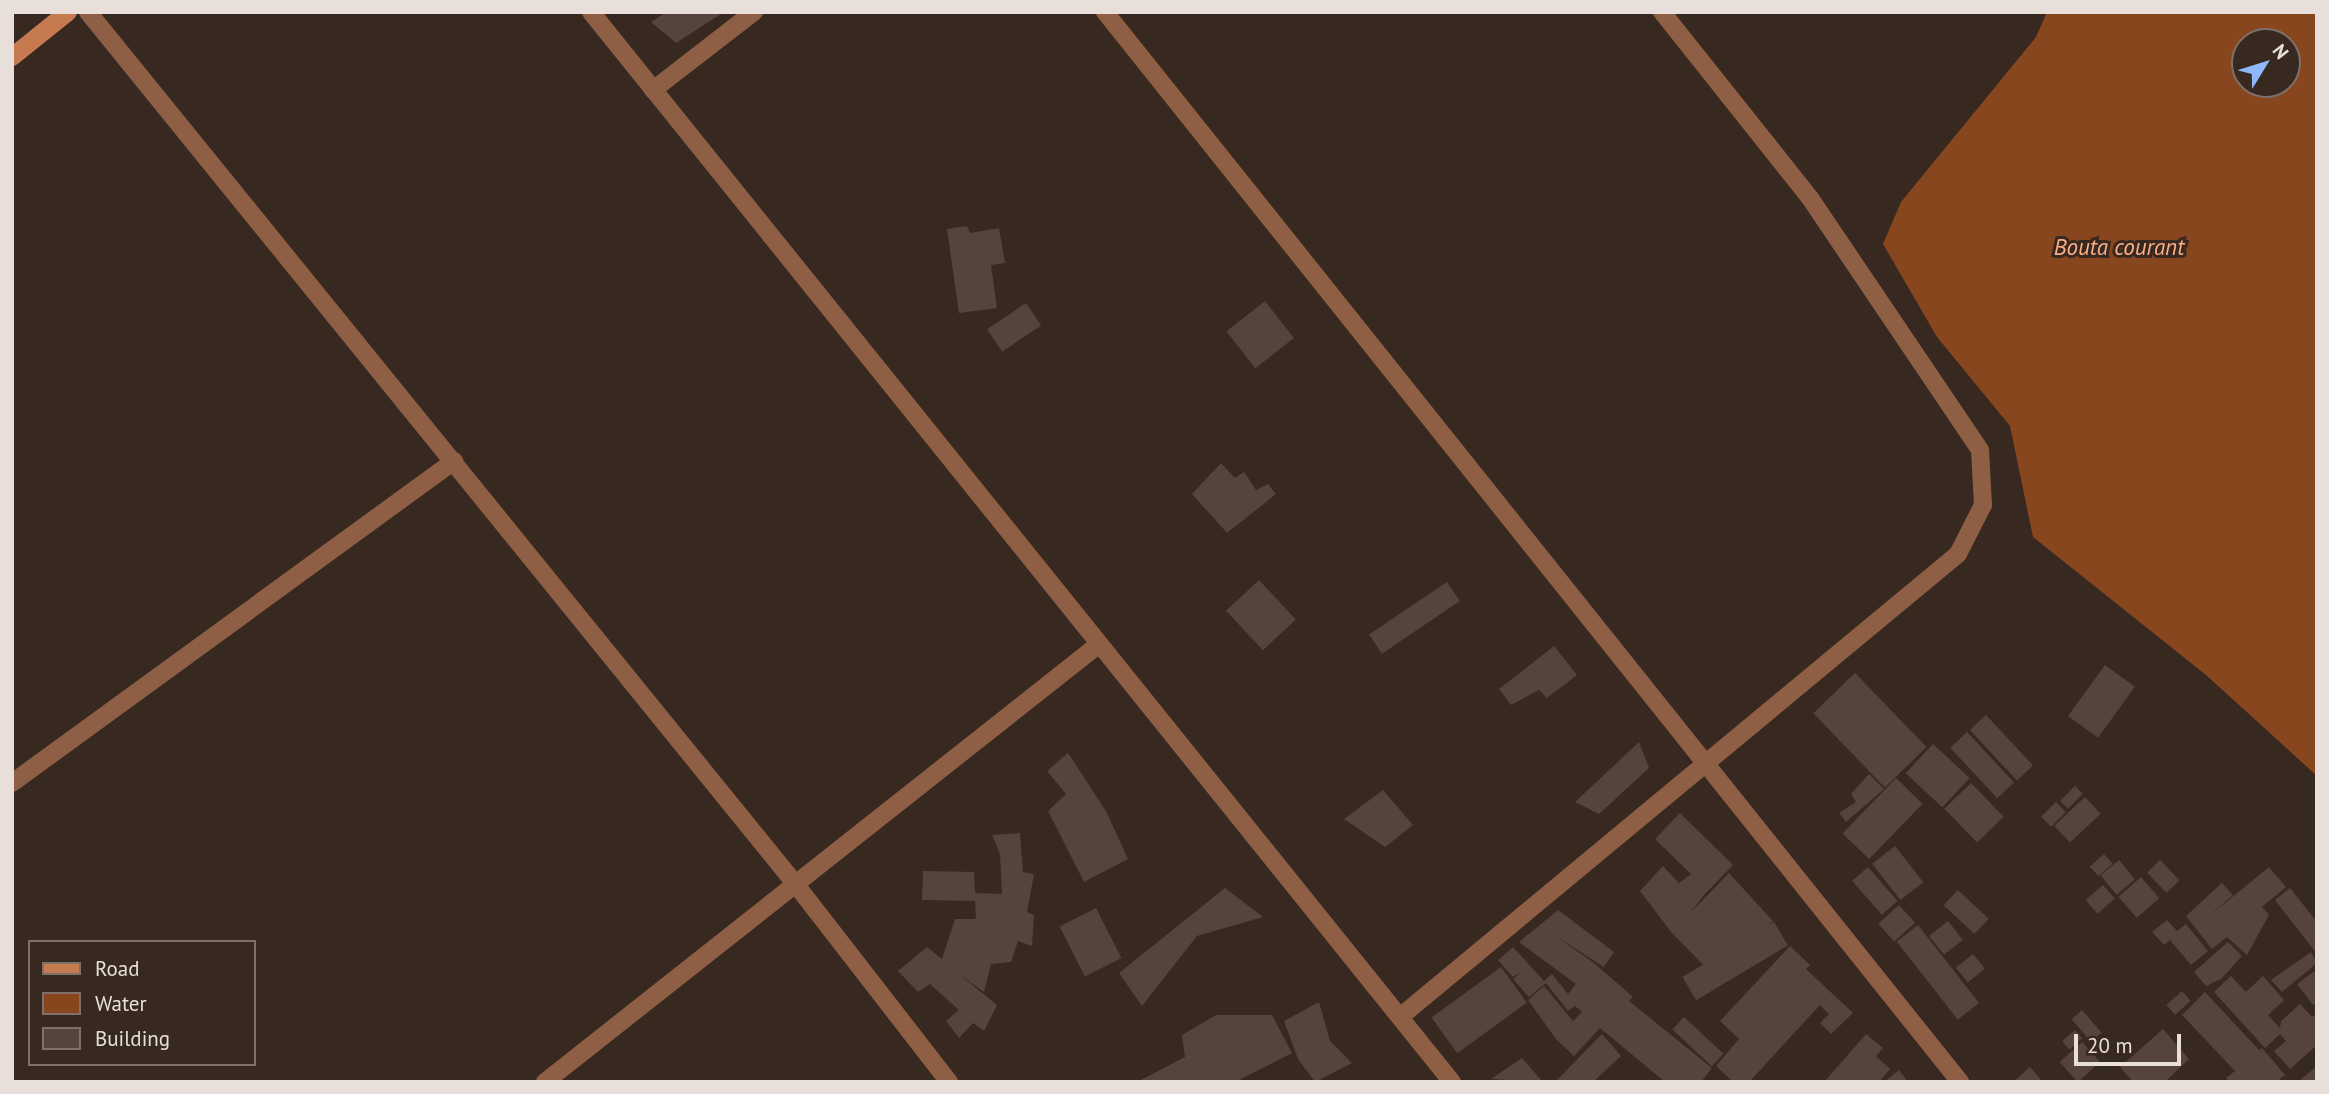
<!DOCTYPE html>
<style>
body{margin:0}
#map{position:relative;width:2329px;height:1094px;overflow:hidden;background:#372820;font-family:"PT Sans",sans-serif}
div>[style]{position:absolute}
.water>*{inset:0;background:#88461f}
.building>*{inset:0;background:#54443c;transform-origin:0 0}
.street>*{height:18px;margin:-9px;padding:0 9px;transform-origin:9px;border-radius:9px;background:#8f5f45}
.secondary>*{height:18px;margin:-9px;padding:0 9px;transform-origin:9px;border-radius:9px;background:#c67a50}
span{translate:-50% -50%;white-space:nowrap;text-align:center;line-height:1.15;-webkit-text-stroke:6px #372820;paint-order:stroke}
.water-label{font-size:23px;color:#fcae85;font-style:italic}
.frame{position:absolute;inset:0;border:14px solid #e9dfda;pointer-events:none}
.legend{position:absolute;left:28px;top:940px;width:228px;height:126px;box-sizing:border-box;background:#372820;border:2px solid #7e716a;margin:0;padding:9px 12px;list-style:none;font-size:21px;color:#e9dfda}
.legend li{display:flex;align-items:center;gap:14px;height:35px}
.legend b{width:35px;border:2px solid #7e716a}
.north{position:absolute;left:2231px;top:28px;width:70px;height:70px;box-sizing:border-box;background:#372820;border:2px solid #7e716a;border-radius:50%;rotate:52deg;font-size:19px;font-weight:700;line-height:28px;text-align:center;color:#e9dfda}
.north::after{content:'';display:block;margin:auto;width:24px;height:32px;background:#8db9fc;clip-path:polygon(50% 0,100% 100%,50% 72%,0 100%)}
.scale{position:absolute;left:2074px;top:1034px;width:107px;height:32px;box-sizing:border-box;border:4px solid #e9dfda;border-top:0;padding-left:9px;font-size:21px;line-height:24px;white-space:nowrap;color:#e9dfda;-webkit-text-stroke:5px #372820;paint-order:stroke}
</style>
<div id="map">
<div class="water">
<div style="clip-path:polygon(evenodd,2047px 12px,2317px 12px,2317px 776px,2206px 675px,2033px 537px,2010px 426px,1937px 337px,1883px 244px,1901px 202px,2036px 37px,2047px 12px,2245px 42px,2287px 42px,2287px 84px,2245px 84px,2245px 42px)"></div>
</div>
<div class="building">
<div style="clip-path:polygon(667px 12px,724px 12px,676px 43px,651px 22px)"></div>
<div style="clip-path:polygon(967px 226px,970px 233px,999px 228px,1005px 263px,991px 265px,997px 308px,959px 313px,947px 229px)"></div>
<div style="left:1265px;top:301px;width:47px;height:49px;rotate:52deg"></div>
<div style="left:1026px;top:303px;width:27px;height:47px;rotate:56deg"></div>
<div style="clip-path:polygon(1221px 463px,1235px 478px,1244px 472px,1256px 490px,1268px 484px,1276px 494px,1227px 533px,1192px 494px)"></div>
<div style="left:1259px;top:580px;width:54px;height:45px;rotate:47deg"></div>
<div style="left:1447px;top:582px;width:23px;height:94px;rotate:56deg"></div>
<div style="clip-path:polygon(1554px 646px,1577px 675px,1547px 698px,1539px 690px,1511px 705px,1499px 689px)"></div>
<div style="left:2105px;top:665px;width:37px;height:63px;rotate:36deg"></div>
<div style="left:1855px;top:673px;width:103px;height:58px;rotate:46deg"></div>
<div style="left:1986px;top:715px;width:69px;height:22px;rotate:47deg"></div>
<div style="left:1967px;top:732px;width:69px;height:23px;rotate:47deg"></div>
<div style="clip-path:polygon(1639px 742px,1649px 768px,1599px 814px,1575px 802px)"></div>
<div style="left:1933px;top:744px;width:50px;height:40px;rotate:43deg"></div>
<div style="clip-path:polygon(1068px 753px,1106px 811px,1128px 859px,1084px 882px,1048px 811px,1066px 794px,1047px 771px)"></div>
<div style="clip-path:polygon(1869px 774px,1884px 789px,1846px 822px,1839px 813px,1856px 802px,1851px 794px)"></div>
<div style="left:1896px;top:778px;width:37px;height:77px;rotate:44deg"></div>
<div style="left:1971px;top:783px;width:47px;height:37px;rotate:46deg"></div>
<div style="left:2075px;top:786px;width:11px;height:21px;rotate:45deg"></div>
<div style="clip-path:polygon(1383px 790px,1413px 825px,1385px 847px,1344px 819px)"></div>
<div style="left:2085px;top:797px;width:23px;height:42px;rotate:47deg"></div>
<div style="left:2056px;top:802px;width:14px;height:21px;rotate:45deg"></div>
<div style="clip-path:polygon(1680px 813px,1733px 865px,1704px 895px,1690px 913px,1729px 873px,1773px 921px,1716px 978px,1671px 932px,1640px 891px,1663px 866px,1679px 883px,1691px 874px,1655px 839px)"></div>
<div style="clip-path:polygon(1020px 833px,1023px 872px,1034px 874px,1027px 912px,1034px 915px,1032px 946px,1018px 941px,1011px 962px,991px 964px,984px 992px,959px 974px,997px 1005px,984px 1031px,973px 1023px,959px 1038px,946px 1021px,959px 1010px,930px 984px,918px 992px,898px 971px,927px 947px,942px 959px,955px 919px,976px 919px,975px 901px,922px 900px,923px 871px,974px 872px,975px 893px,1002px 894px,1000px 854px,992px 835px)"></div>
<div style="left:1895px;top:846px;width:46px;height:29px;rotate:52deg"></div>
<div style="left:2104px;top:854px;width:13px;height:19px;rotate:48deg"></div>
<div style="left:2119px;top:860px;width:25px;height:24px;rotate:50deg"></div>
<div style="left:2160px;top:860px;width:28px;height:18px;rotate:46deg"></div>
<div style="left:1868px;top:867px;width:45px;height:21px;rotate:49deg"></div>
<div style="clip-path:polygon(2269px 867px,2286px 887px,2262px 907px,2269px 915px,2247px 955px,2227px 937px,2212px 949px,2186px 916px,2222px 883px,2233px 895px,2208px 917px)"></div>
<div style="left:2141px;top:877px;width:28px;height:30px;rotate:49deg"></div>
<div style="left:2103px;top:885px;width:18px;height:23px;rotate:49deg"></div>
<div style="clip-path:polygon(1225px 888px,1263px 917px,1197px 936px,1142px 1006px,1119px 973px)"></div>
<div style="clip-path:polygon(2290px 888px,2317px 922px,2317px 954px,2275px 900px)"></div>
<div style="left:1958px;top:890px;width:42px;height:21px;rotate:43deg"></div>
<div style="left:1899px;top:905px;width:24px;height:28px;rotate:48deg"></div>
<div style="left:1096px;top:908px;width:56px;height:41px;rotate:63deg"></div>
<div style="clip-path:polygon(1558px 910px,1614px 952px,1604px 967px,1554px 935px,1594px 963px,1633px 997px,1629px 1001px,1712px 1068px,1701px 1082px,1665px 1082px,1600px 1028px,1574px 1056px,1556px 1039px,1528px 1000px,1544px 986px,1573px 1021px,1582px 1012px,1575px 1006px,1568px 1011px,1546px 983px,1529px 997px,1513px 979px,1522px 971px,1513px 977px,1498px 960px,1513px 947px,1544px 981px,1552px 974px,1568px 994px,1576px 984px,1519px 942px)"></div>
<div style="clip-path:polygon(2167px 920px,2177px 931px,2186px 924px,2208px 951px,2191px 965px,2170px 940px,2164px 945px,2152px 932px)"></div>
<div style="left:1948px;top:921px;width:24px;height:24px;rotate:52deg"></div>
<div style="left:1774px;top:922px;width:27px;height:107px;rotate:59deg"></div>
<div style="left:1918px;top:925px;width:99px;height:27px;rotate:52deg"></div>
<div style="clip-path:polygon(2228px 942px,2242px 956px,2221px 979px,2206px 986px,2194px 972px)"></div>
<div style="clip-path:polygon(1790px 946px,1810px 965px,1806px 969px,1853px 1013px,1831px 1034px,1820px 1023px,1829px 1014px,1820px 1005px,1749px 1082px,1733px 1082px,1716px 1066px,1739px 1039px,1720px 1021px)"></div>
<div style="clip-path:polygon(2311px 952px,2317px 963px,2282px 992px,2271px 980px)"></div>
<div style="left:1973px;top:954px;width:19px;height:22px;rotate:51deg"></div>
<div style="left:1501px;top:967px;width:44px;height:86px;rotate:54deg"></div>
<div style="clip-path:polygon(2317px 969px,2317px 1003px,2313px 1005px,2297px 984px)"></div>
<div style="clip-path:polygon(2231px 976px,2246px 992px,2263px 976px,2284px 1000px,2268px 1015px,2280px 1028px,2281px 1021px,2300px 1004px,2312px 1017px,2317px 1013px,2317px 1045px,2290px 1069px,2274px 1051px,2286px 1041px,2280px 1034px,2265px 1048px,2214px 992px)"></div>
<div style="left:2182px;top:991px;width:13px;height:21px;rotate:48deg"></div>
<div style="clip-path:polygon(2205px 992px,2259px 1050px,2262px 1048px,2285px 1075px,2276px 1082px,2229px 1082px,2226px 1078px,2235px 1071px,2182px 1015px)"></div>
<div style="clip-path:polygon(1319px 1002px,1330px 1041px,1352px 1063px,1315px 1082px,1298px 1059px,1284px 1021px)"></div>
<div style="left:2082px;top:1010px;width:30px;height:14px;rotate:49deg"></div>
<div style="clip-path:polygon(1216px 1015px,1272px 1015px,1292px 1053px,1235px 1082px,1137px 1082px,1185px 1057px,1182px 1035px)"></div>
<div style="left:1684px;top:1017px;width:54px;height:17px;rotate:43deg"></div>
<div style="clip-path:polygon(2163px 1029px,2189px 1059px,2165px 1082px,2133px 1082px,2120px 1067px)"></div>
<div style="left:2075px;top:1030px;width:11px;height:17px;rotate:49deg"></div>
<div style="clip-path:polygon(1602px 1034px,1621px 1056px,1593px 1082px,1555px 1082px)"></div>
<div style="clip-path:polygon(1866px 1034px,1883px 1048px,1876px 1056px,1890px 1069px,1879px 1082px,1824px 1082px)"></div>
<div style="left:2082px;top:1042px;width:27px;height:30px;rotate:48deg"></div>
<div style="clip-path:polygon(1522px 1058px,1543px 1082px,1491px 1079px)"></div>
<div style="clip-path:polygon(2317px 1066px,2317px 1082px,2303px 1082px,2301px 1079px)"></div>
<div style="clip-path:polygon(2030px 1067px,2043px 1082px,2013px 1082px)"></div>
<div style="clip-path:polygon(1899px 1070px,1908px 1082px,1884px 1082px)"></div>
</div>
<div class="street">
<div style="left:88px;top:12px;width:1125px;rotate:50.95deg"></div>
<div style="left:797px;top:886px;width:248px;rotate:52.2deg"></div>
<div style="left:591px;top:12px;width:1373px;rotate:51.18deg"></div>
<div style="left:1105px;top:12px;width:1370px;rotate:51.37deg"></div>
<div style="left:653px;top:90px;width:128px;rotate:-37.7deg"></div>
<div style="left:12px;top:783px;width:547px;rotate:-36.07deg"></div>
<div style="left:1400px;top:1017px;width:725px;rotate:-39.68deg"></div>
<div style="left:1958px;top:554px;width:55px;rotate:-63deg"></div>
<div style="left:1983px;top:505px;width:55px;rotate:-93.1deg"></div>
<div style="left:1980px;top:450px;width:304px;rotate:-124deg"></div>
<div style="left:1810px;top:198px;width:238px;rotate:-128.5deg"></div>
<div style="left:545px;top:1082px;width:705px;rotate:-38.32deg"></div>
</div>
<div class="secondary">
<div style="left:12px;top:57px;width:72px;rotate:-38.8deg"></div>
</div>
<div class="water-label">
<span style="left:2119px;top:247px">Bouta courant</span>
</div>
<div class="frame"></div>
<ul class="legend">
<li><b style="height:9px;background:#c67a50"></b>Road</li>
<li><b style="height:19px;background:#88461f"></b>Water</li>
<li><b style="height:19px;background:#54443c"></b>Building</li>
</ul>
<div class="north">N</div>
<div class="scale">20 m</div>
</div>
